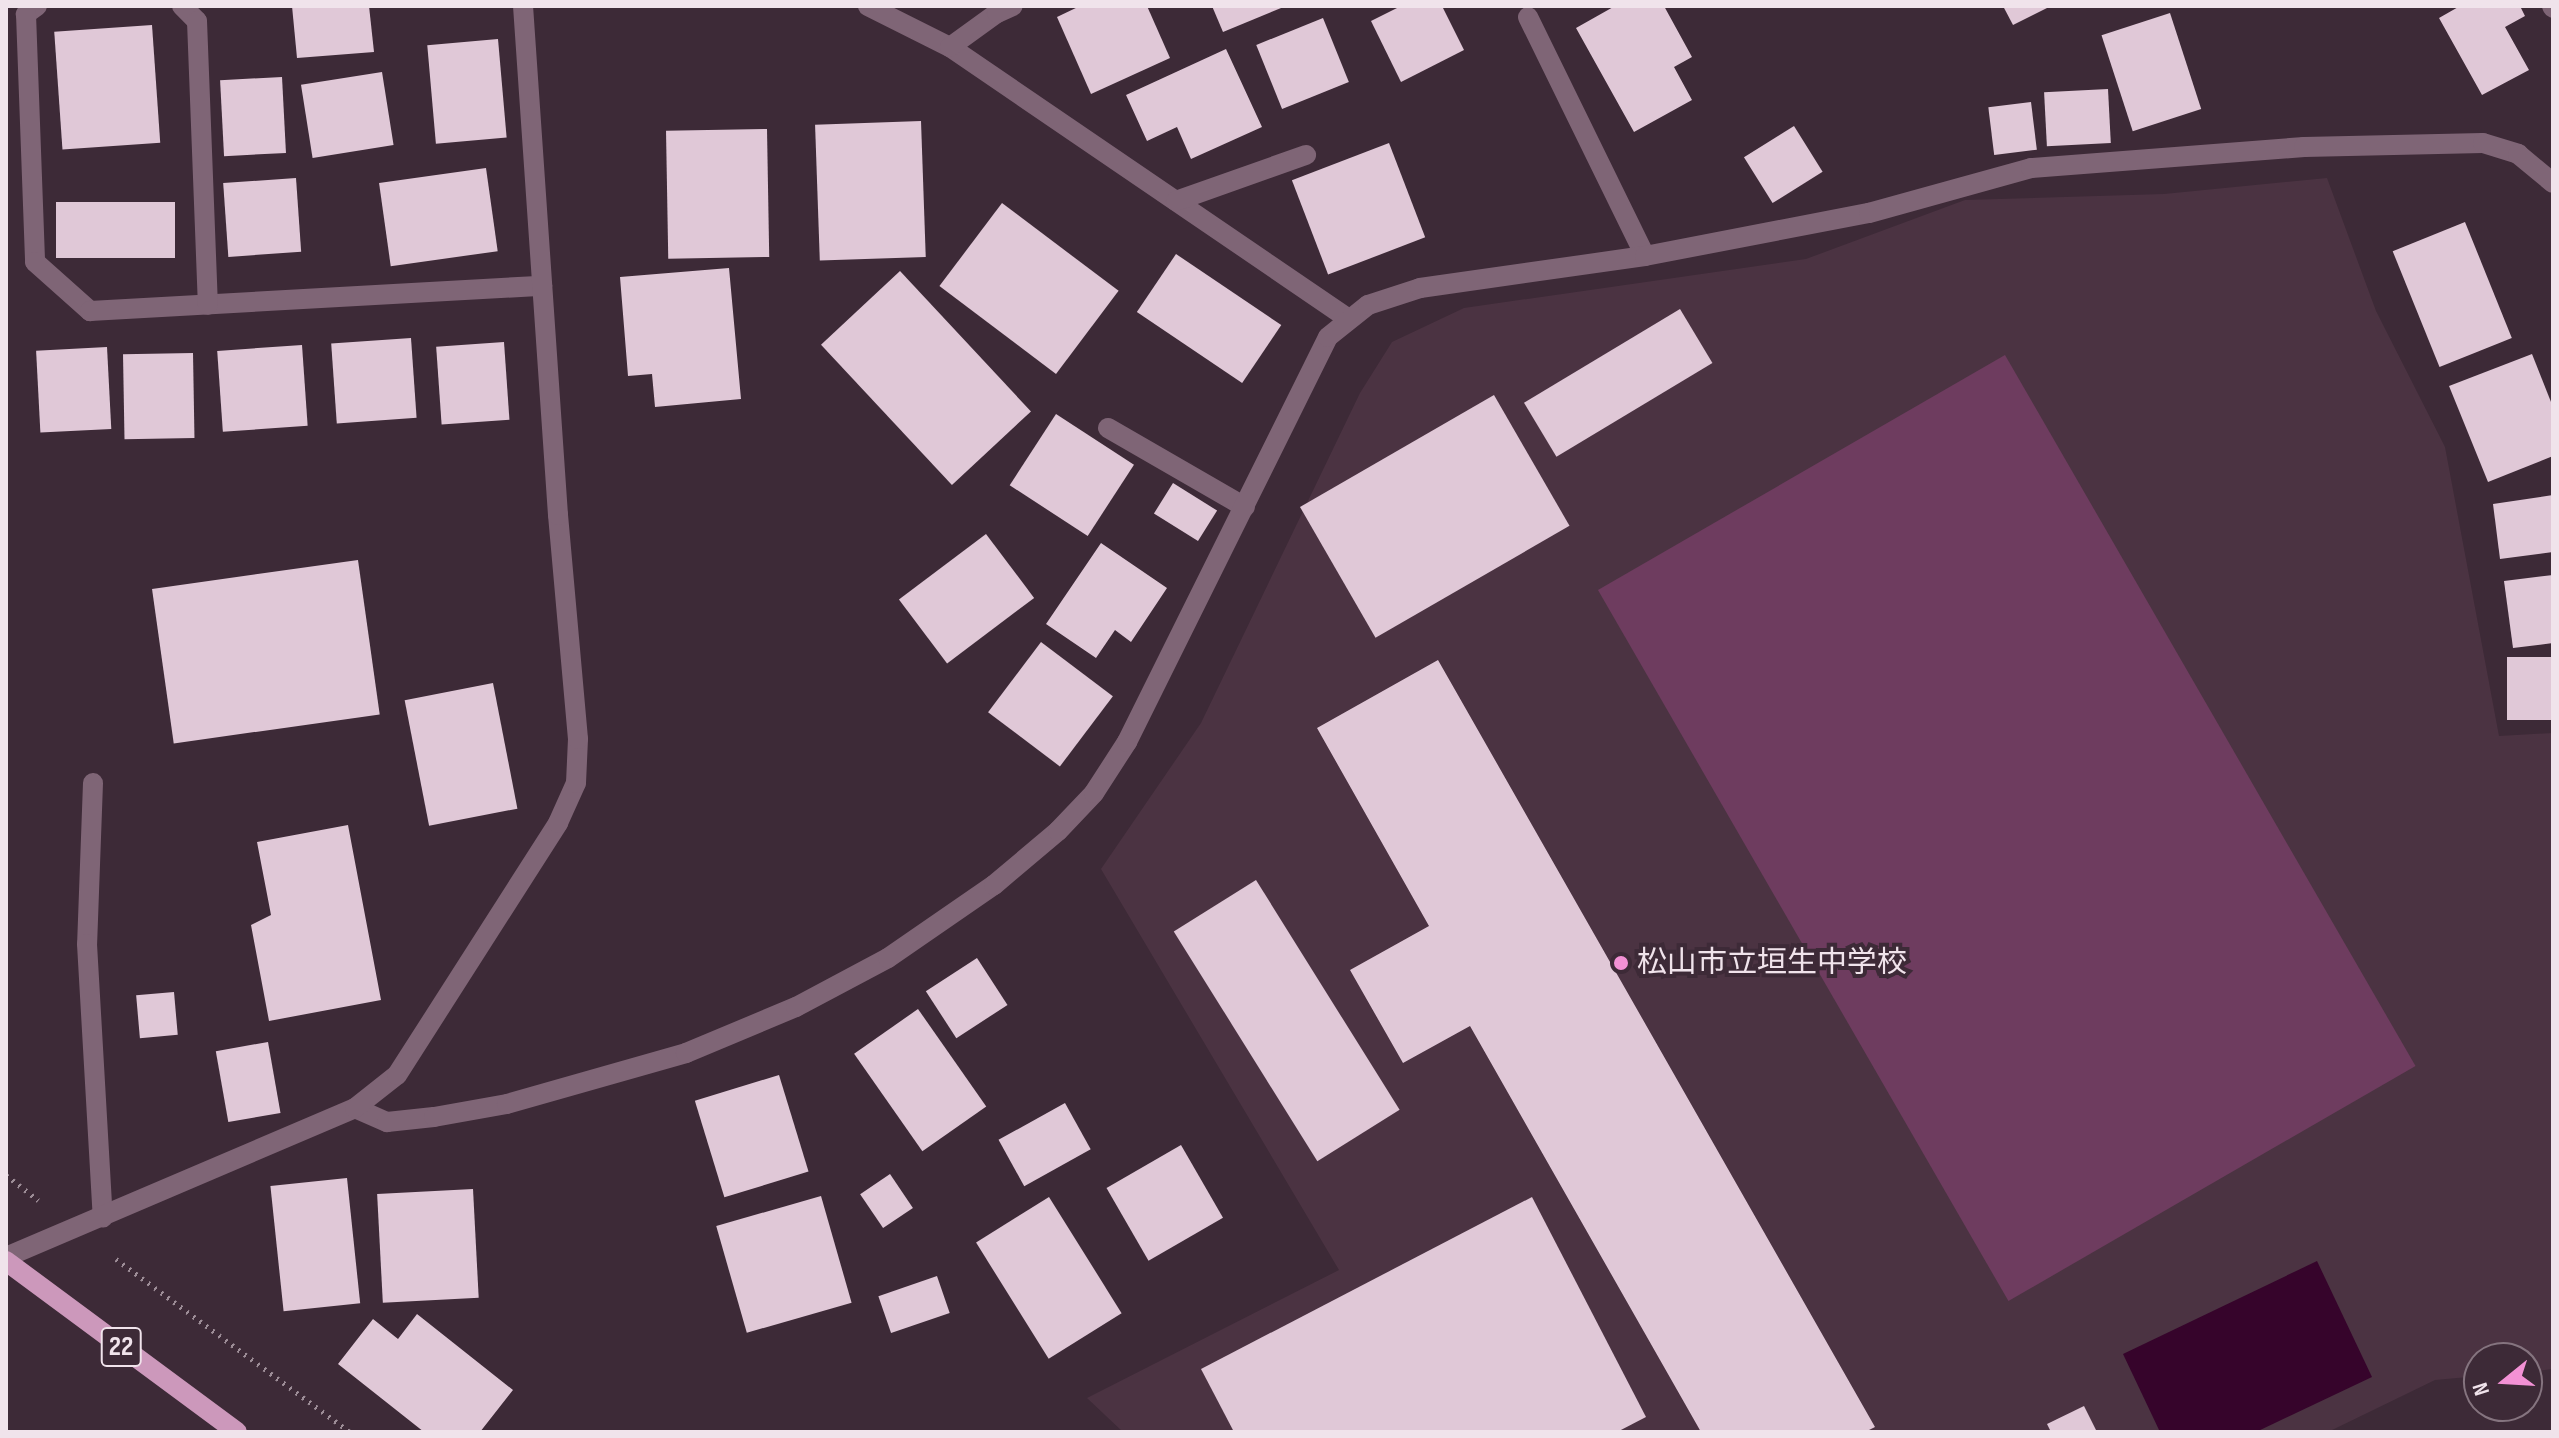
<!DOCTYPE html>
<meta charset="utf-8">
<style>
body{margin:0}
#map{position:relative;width:2559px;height:1438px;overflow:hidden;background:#3d2a37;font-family:"Sofia Sans Condensed","Noto Sans JP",sans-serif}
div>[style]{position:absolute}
.built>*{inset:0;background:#4b3342}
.green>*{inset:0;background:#6e3c5f;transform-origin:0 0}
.water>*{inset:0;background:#36042b}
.building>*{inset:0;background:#e0c8d7;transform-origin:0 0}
.path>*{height:5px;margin-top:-2.5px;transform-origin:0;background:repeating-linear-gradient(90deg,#9d8d97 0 2px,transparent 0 8px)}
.minor>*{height:20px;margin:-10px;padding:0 10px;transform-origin:10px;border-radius:10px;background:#7f6576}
.major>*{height:20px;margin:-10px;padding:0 10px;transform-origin:10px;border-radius:10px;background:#cc98bb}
.dots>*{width:22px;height:22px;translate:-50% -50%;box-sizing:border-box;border:4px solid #3d2a37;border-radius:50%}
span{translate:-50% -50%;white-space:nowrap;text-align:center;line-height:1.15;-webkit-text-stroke:8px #3d2a37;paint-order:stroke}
.shield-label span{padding:2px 6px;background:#3d2a37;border:2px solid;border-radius:6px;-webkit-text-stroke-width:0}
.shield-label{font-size:28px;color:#f0e3eb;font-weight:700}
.poi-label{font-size:30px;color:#f0e3eb}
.left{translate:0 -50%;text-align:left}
.frame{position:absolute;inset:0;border:8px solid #f0e3eb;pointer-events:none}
.north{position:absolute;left:2463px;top:1342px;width:80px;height:80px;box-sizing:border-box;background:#3d2a37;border:2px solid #85747f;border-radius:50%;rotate:252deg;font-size:22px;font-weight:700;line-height:32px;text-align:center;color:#f0e3eb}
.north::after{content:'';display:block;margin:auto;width:28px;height:36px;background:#f391d5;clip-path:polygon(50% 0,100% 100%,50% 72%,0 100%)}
</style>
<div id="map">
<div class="built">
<div style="clip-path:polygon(2327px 178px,2376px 311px,2445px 447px,2499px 736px,2553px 733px,2553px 1369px,2527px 1372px,2527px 1358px,2479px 1358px,2479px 1376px,2435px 1380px,2328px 1432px,1123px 1432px,1087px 1398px,1339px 1270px,1101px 869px,1201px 723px,1360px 393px,1392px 342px,1464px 308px,1806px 259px,1965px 200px,2164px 194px)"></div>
</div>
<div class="green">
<div style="left:2005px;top:355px;width:821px;height:470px;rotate:60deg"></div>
</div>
<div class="water">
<div style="clip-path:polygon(2317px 1261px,2372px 1377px,2256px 1432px,2160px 1432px,2123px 1354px)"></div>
</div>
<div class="building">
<div style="clip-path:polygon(292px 6px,369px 6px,374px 52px,297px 58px)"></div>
<div style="clip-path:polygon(1080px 6px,1147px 6px,1170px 58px,1091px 94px,1057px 17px)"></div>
<div style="clip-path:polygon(1212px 6px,1286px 6px,1223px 32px)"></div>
<div style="clip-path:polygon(1401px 6px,1442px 6px,1464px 50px,1401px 82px,1371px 21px)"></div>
<div style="clip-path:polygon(1615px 6px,1664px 6px,1692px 57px,1674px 67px,1692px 100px,1634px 132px,1576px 28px)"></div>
<div style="clip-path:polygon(2003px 6px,2051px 6px,2013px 25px)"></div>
<div style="clip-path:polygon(2460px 6px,2520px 6px,2525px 16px,2505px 27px,2529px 70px,2482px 95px,2439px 18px)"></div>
<div style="left:2170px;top:13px;width:101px;height:72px;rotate:72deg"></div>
<div style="left:1323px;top:18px;width:69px;height:72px;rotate:68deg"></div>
<div style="left:152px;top:25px;width:118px;height:98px;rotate:86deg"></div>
<div style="left:498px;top:39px;width:99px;height:71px;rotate:85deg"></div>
<div style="clip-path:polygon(1226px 49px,1262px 127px,1191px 159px,1177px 127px,1147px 141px,1126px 95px)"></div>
<div style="left:382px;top:72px;width:74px;height:82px;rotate:81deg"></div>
<div style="left:282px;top:77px;width:76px;height:62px;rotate:87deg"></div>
<div style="left:2108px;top:89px;width:54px;height:64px;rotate:87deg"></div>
<div style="left:2031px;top:102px;width:48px;height:43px;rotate:83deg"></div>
<div style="left:921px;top:121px;width:136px;height:106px;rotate:88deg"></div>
<div style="left:1794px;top:126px;width:54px;height:59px;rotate:58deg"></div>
<div style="left:767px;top:129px;width:128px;height:101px;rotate:89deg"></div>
<div style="left:1389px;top:143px;width:101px;height:104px;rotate:69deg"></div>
<div style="left:486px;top:168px;width:84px;height:108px;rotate:82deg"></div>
<div style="left:296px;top:178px;width:74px;height:73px;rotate:86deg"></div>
<div style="left:175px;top:202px;width:56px;height:119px;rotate:90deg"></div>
<div style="left:1002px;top:203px;width:146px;height:104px;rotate:37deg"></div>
<div style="left:2465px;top:222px;width:125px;height:78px;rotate:68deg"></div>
<div style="left:1176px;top:254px;width:127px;height:70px;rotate:34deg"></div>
<div style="clip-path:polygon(729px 268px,741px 399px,655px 407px,652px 374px,628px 376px,620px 277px)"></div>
<div style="left:900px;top:271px;width:192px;height:108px;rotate:47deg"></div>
<div style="left:1680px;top:309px;width:63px;height:182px;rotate:59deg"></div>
<div style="left:411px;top:338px;width:80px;height:80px;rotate:86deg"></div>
<div style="left:504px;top:342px;width:78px;height:68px;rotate:86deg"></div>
<div style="left:302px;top:345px;width:81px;height:85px;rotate:86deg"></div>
<div style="left:107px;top:347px;width:82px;height:71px;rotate:87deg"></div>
<div style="left:193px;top:353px;width:85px;height:70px;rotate:89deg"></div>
<div style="clip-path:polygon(2532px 354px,2553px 407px,2553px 456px,2488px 482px,2449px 386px)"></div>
<div style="left:1494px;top:395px;width:151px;height:224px;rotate:60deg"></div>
<div style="left:1056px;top:414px;width:93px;height:85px;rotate:33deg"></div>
<div style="left:1173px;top:483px;width:52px;height:36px;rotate:32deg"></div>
<div style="clip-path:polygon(2553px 495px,2553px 552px,2500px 559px,2493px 504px)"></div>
<div style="left:986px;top:534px;width:80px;height:109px;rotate:53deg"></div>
<div style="clip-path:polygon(1101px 543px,1167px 588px,1131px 642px,1115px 630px,1096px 658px,1046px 624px)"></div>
<div style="left:358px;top:560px;width:156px;height:208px;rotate:82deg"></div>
<div style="clip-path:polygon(2553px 575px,2553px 643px,2513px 648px,2504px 581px)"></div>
<div style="left:1041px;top:642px;width:90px;height:88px;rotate:37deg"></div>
<div style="left:2553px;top:657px;width:63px;height:46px;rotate:90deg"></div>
<div style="clip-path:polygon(1438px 660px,1875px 1427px,1865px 1432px,1701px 1432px,1470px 1026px,1403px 1063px,1350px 970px,1429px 926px,1317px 728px)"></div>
<div style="left:493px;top:683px;width:128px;height:90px;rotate:79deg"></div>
<div style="clip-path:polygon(348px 825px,381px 1000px,269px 1021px,251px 925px,271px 915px,257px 842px)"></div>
<div style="left:1256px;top:880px;width:271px;height:97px;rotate:58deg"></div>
<div style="left:977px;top:958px;width:56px;height:61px;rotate:57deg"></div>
<div style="left:174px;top:992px;width:43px;height:38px;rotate:85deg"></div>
<div style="left:918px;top:1009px;width:119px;height:78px;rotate:55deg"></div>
<div style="left:268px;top:1042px;width:72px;height:53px;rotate:80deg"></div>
<div style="left:779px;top:1075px;width:101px;height:88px;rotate:73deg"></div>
<div style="left:1065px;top:1103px;width:53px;height:76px;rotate:61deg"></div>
<div style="left:1181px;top:1145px;width:84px;height:86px;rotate:60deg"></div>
<div style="left:890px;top:1174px;width:41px;height:36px;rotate:56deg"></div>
<div style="left:347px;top:1178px;width:126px;height:77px;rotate:84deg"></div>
<div style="left:473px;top:1189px;width:109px;height:96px;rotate:87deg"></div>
<div style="left:821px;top:1196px;width:111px;height:109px;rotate:74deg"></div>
<div style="left:1049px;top:1197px;width:137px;height:86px;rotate:58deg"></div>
<div style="clip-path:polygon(1532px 1197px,1646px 1417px,1617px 1432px,1234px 1432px,1201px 1369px)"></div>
<div style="left:937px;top:1276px;width:39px;height:62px;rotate:71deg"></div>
<div style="clip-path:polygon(417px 1314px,513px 1390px,480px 1432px,424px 1432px,338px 1364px,373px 1319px,398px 1339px)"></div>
<div style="clip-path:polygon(2084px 1406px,2097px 1432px,2051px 1432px,2047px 1424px)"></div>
</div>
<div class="path">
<div style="left:6px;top:1175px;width:41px;rotate:38deg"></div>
<div style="left:116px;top:1259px;width:291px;rotate:36.5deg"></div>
</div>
<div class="minor">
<div style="left:37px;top:6px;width:14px;rotate:144deg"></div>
<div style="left:26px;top:14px;width:248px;rotate:87.9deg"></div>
<div style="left:35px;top:262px;width:74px;rotate:41.7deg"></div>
<div style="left:90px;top:311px;width:453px;rotate:-3.2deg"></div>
<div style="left:182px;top:6px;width:21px;rotate:45deg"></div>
<div style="left:197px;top:21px;width:284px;rotate:87.8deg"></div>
<div style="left:868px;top:6px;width:92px;rotate:26.6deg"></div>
<div style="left:950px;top:47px;width:482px;rotate:34.3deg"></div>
<div style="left:2552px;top:6px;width:2px;rotate:63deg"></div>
<div style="left:1528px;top:17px;width:266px;rotate:63.9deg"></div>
<div style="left:950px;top:47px;width:58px;rotate:-35.9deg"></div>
<div style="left:997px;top:13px;width:17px;rotate:-24deg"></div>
<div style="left:1176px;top:201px;width:138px;rotate:-19.5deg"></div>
<div style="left:1108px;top:428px;width:158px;rotate:30deg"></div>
<div style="left:93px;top:783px;width:161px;rotate:92.1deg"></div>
<div style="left:87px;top:944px;width:274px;rotate:86.7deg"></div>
<div style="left:355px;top:1108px;width:35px;rotate:24deg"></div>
<div style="left:387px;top:1122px;width:47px;rotate:-6.1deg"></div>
<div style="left:434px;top:1117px;width:74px;rotate:-10.1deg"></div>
<div style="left:507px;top:1104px;width:186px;rotate:-15.9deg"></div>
<div style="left:686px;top:1053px;width:119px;rotate:-22.7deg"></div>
<div style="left:796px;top:1007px;width:104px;rotate:-28deg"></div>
<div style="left:888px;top:958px;width:129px;rotate:-34.6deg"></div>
<div style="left:994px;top:885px;width:84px;rotate:-40.2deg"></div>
<div style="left:1058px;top:831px;width:52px;rotate:-46.5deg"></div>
<div style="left:1094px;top:793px;width:61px;rotate:-57.1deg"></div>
<div style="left:1127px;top:742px;width:452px;rotate:-63.6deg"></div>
<div style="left:1328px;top:337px;width:51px;rotate:-38.7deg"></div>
<div style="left:1368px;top:305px;width:55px;rotate:-18.1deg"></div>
<div style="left:1420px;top:288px;width:227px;rotate:-8.1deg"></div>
<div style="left:1645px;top:256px;width:228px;rotate:-10.9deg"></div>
<div style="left:1869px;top:213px;width:168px;rotate:-15.5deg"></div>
<div style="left:2031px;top:168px;width:274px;rotate:-4.4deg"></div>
<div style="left:2304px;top:147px;width:179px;rotate:-1.3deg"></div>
<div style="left:2483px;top:143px;width:37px;rotate:17deg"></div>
<div style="left:2518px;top:154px;width:45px;rotate:39.6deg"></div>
<div style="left:6px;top:1257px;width:379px;rotate:-23.1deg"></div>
<div style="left:355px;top:1108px;width:53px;rotate:-38.2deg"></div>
<div style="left:397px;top:1075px;width:299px;rotate:-57.4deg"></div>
<div style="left:558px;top:823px;width:44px;rotate:-65.8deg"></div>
<div style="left:576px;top:783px;width:44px;rotate:-87.4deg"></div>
<div style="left:578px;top:739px;width:225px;rotate:-95.1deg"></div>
<div style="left:558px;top:515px;width:510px;rotate:-93.93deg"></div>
</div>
<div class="major">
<div style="left:6px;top:1261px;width:287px;rotate:36.5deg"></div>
</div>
<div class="dots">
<div style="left:1621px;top:963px;background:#f391d5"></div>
</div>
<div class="shield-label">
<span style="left:121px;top:1347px">22</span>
</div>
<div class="poi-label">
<span class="left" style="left:1637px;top:963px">松山市立垣生中学校</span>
</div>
<div class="frame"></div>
<div class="north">N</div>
</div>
